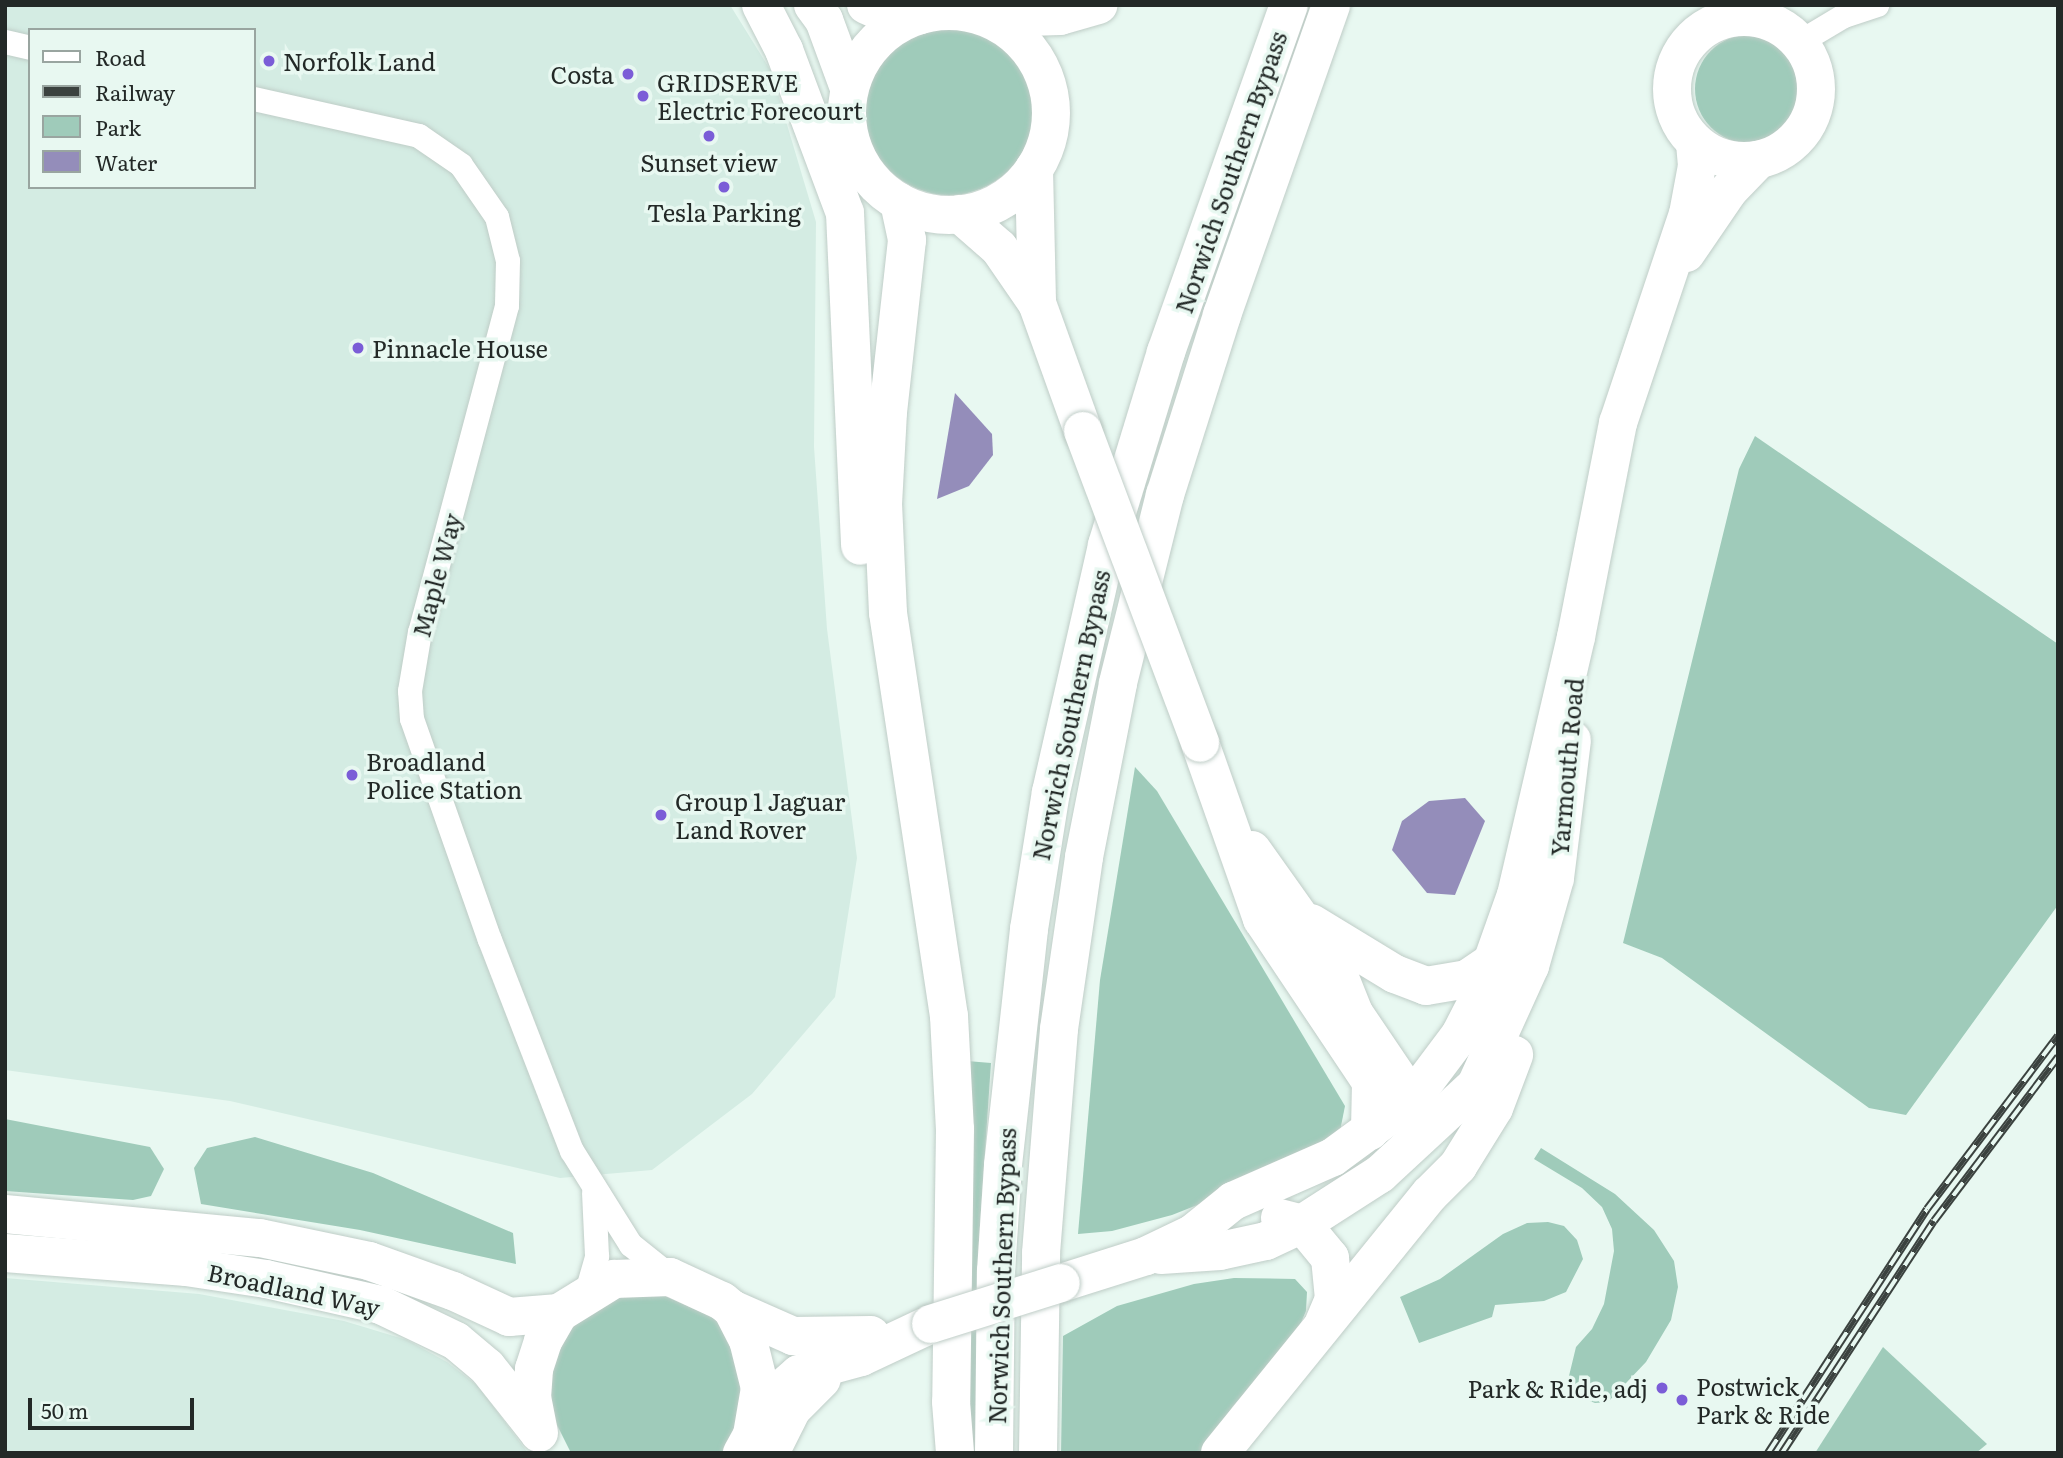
<!DOCTYPE html>
<style>
body{margin:0}
#map{position:relative;width:2063px;height:1458px;overflow:hidden;background:#e8f8f1;font-family:Literata,serif}
div>[style]{position:absolute}
.built>*{inset:0;background:#d4ece3}
.green>*{inset:0;background:#9fcbba}
.round{border-radius:50%}
.water>*{inset:0;background:#948dba}
.roads{filter:drop-shadow(0 0 2px #bfcdc7) drop-shadow(0 0 2px #bfcdc7)}
.minor>*{height:24px;margin:-12px;padding:0 12px;transform-origin:12px;border-radius:12px;background:#fff}
.trunk>*{height:38px;margin:-19px;padding:0 19px;transform-origin:19px;border-radius:19px;background:#fff}
.trunk>.ring{margin:-19px;padding:0;box-sizing:content-box;background:none;border:38px solid #fff;border-radius:50%}
.rail>*{height:8px;margin-top:-4px;transform-origin:0;background:repeating-linear-gradient(90deg,#e8f8f1 0 16px,#3b423f 0 32px);box-sizing:border-box;border-block:2px solid #3b423f}
.bridges{filter:drop-shadow(0 0 2px #bfcdc7) drop-shadow(0 0 2px #bfcdc7)}
.trunk-bridge>*{height:38px;margin:-19px;padding:0 19px;transform-origin:19px;border-radius:19px;background:#fff}
.dots>*{width:19px;height:19px;translate:-50% -50%;box-sizing:border-box;border:4px solid #e8f8f1;border-radius:50%}
span{translate:-50% -50%;white-space:nowrap;text-align:center;line-height:1.15;-webkit-text-stroke:7px #e8f8f1;paint-order:stroke}
.poi-label{font-size:24px;color:#232927}
.left{translate:0 -50%;text-align:left}
.right{translate:-100% -50%;text-align:right}
.street-label{font-size:24px;color:#232927}
.frame{position:absolute;inset:0;border:7px solid #232927;pointer-events:none}
.legend{position:absolute;left:28px;top:28px;width:228px;height:161px;box-sizing:border-box;background:#e8f8f1;border:2px solid #99a5a0;margin:0;padding:9px 12px;list-style:none;font-size:21px;color:#232927}
.legend li{display:flex;align-items:center;gap:14px;height:35px}
.legend b{width:35px;border:2px solid #99a5a0}
.scale{position:absolute;left:28px;top:1398px;width:166px;height:32px;box-sizing:border-box;border:4px solid #232927;border-top:0;padding-left:9px;font-size:21px;line-height:24px;white-space:nowrap;color:#232927;-webkit-text-stroke:5px #e8f8f1;paint-order:stroke}
</style>
<div id="map">
<div class="built">
<div style="clip-path:polygon(evenodd,5px 5px,730px 5px,771px 71px,816px 222px,814px 447px,827px 629px,857px 858px,835px 997px,752px 1094px,652px 1170px,560px 1178px,230px 1101px,5px 1070px,5px 5px,30px 30px,254px 30px,254px 187px,30px 187px,30px 30px)"></div>
<div style="clip-path:polygon(5px 1278px,199px 1294px,344px 1321px,407px 1340px,447px 1362px,478px 1386px,528px 1453px,5px 1453px)"></div>
</div>
<div class="green">
<div class="round" style="left:865px;top:27px;width:168px;height:168px"></div>
<div class="round" style="left:1695px;top:35px;width:108px;height:108px"></div>
<div style="clip-path:polygon(1755px 436px,2058px 644px,2058px 905px,1906px 1115px,1869px 1108px,1662px 958px,1623px 943px,1739px 469px)"></div>
<div style="clip-path:polygon(1135px 767px,1157px 791px,1345px 1106px,1339px 1136px,1301px 1164px,1172px 1215px,1112px 1231px,1078px 1234px,1100px 980px)"></div>
<div style="clip-path:polygon(967px 1061px,991px 1063px,978px 1255px,977px 1453px,967px 1453px)"></div>
<div style="clip-path:polygon(5px 1119px,150px 1147px,164px 1169px,151px 1196px,133px 1200px,5px 1191px)"></div>
<div style="clip-path:polygon(255px 1137px,373px 1173px,513px 1233px,516px 1264px,360px 1230px,201px 1204px,194px 1168px,207px 1148px)"></div>
<div style="clip-path:polygon(1541px 1148px,1615px 1194px,1654px 1230px,1674px 1261px,1678px 1287px,1671px 1320px,1646px 1362px,1608px 1402px,1595px 1403px,1577px 1396px,1568px 1380px,1576px 1347px,1592px 1329px,1604px 1304px,1614px 1251px,1612px 1229px,1602px 1207px,1582px 1188px,1534px 1159px)"></div>
<div style="clip-path:polygon(1548px 1222px,1564px 1226px,1577px 1240px,1583px 1259px,1566px 1292px,1544px 1301px,1495px 1305px,1492px 1317px,1419px 1343px,1400px 1297px,1440px 1279px,1503px 1234px,1527px 1223px)"></div>
<div style="clip-path:polygon(1234px 1278px,1295px 1279px,1307px 1292px,1306px 1311px,1294px 1339px,1233px 1406px,1202px 1453px,1061px 1453px,1063px 1336px,1117px 1306px,1194px 1284px)"></div>
<div style="clip-path:polygon(658px 1293px,715px 1318px,734px 1343px,746px 1403px,725px 1453px,571px 1453px,551px 1413px,549px 1382px,557px 1352px,574px 1325px,598px 1306px,627px 1294px)"></div>
<div style="clip-path:polygon(1883px 1347px,1987px 1444px,1976px 1453px,1815px 1453px)"></div>
</div>
<div class="water">
<div style="clip-path:polygon(955px 393px,992px 434px,993px 455px,969px 486px,937px 499px)"></div>
<div style="clip-path:polygon(1465px 798px,1485px 821px,1455px 895px,1427px 893px,1392px 850px,1402px 821px,1429px 801px)"></div>
</div>
<div class="roads">
<div class="minor">
<div style="left:1802px;top:41px;width:49px;rotate:-30.8deg"></div>
<div style="left:1844px;top:16px;width:35px;rotate:-18deg"></div>
<div style="left:5px;top:42px;width:26px;rotate:13deg"></div>
<div style="left:254px;top:99px;width:169px;rotate:12.6deg"></div>
<div style="left:419px;top:136px;width:51px;rotate:34.6deg"></div>
<div style="left:461px;top:165px;width:63px;rotate:55.3deg"></div>
<div style="left:497px;top:217px;width:45px;rotate:76deg"></div>
<div style="left:508px;top:261px;width:45px;rotate:91.3deg"></div>
<div style="left:507px;top:306px;width:337px;rotate:104.9deg"></div>
<div style="left:420px;top:632px;width:60px;rotate:99.6deg"></div>
<div style="left:410px;top:691px;width:28px;rotate:86deg"></div>
<div style="left:412px;top:719px;width:234px;rotate:70.6deg"></div>
<div style="left:490px;top:940px;width:226px;rotate:68.8deg"></div>
<div style="left:572px;top:1151px;width:111px;rotate:57.9deg"></div>
<div style="left:631px;top:1245px;width:50px;rotate:38.5deg"></div>
<div style="left:587px;top:1292px;width:37px;rotate:-74deg"></div>
<div style="left:597px;top:1256px;width:63px;rotate:-92.7deg"></div>
</div>
<div class="trunk">
<div style="left:761px;top:5px;width:51px;rotate:62.9deg"></div>
<div style="left:784px;top:50px;width:174px;rotate:69.5deg"></div>
<div style="left:845px;top:213px;width:333px;rotate:87.4deg"></div>
<div style="left:813px;top:5px;width:19px;rotate:54deg"></div>
<div style="left:824px;top:20px;width:72px;rotate:69.8deg"></div>
<div style="left:866px;top:5px;width:22px;rotate:24deg"></div>
<div style="left:886px;top:14px;width:34px;rotate:2deg"></div>
<div class="ring" style="left:847px;top:11px;width:166px;height:166px"></div>
<div class="ring" style="left:1672px;top:17px;width:106px;height:106px"></div>
<div style="left:995px;top:18px;width:65px;rotate:-1.8deg"></div>
<div style="left:1060px;top:16px;width:40px;rotate:-16deg"></div>
<div style="left:1034px;top:169px;width:134px;rotate:88.7deg"></div>
<div style="left:899px;top:202px;width:39px;rotate:78deg"></div>
<div style="left:907px;top:240px;width:173px;rotate:96.3deg"></div>
<div style="left:888px;top:412px;width:91px;rotate:93.1deg"></div>
<div style="left:883px;top:503px;width:110px;rotate:87.4deg"></div>
<div style="left:888px;top:613px;width:408px;rotate:81.4deg"></div>
<div style="left:949px;top:1016px;width:113px;rotate:87deg"></div>
<div style="left:955px;top:1129px;width:273px;rotate:90.8deg"></div>
<div style="left:951px;top:1402px;width:51px;rotate:85.5deg"></div>
<div style="left:960px;top:214px;width:52px;rotate:41.1deg"></div>
<div style="left:999px;top:248px;width:67px;rotate:55.4deg"></div>
<div style="left:1037px;top:303px;width:136px;rotate:70.2deg"></div>
<div style="left:1686px;top:253px;width:76px;rotate:-55.7deg"></div>
<div style="left:1729px;top:190px;width:42px;rotate:-46deg"></div>
<div style="left:1200px;top:743px;width:187px;rotate:70.6deg"></div>
<div style="left:1262px;top:919px;width:196px;rotate:56.2deg"></div>
<div style="left:1371px;top:1082px;width:49px;rotate:91.2deg"></div>
<div style="left:1252px;top:850px;width:145px;rotate:54.6deg"></div>
<div style="left:1336px;top:968px;width:48px;rotate:68.2deg"></div>
<div style="left:1354px;top:1013px;width:104px;rotate:56deg"></div>
<div style="left:1412px;top:1099px;width:23px;rotate:88deg"></div>
<div style="left:1311px;top:923px;width:98px;rotate:31.3deg"></div>
<div style="left:1395px;top:974px;width:33px;rotate:21deg"></div>
<div style="left:1426px;top:986px;width:42px;rotate:-9.7deg"></div>
<div style="left:1467px;top:979px;width:32px;rotate:-34deg"></div>
<div style="left:5px;top:1214px;width:256px;rotate:5.4deg"></div>
<div style="left:260px;top:1238px;width:111px;rotate:11.9deg"></div>
<div style="left:369px;top:1261px;width:89px;rotate:19.7deg"></div>
<div style="left:453px;top:1291px;width:62px;rotate:24.9deg"></div>
<div style="left:509px;top:1317px;width:50px;rotate:-4.6deg"></div>
<div style="left:1280px;top:1218px;width:23px;rotate:15deg"></div>
<div style="left:1302px;top:1224px;width:44px;rotate:50.5deg"></div>
<div style="left:1330px;top:1258px;width:41px;rotate:84.4deg"></div>
<div style="left:1334px;top:1299px;width:26px;rotate:113deg"></div>
<div style="left:5px;top:1253px;width:182px;rotate:4.4deg"></div>
<div style="left:186px;top:1267px;width:81px;rotate:8.5deg"></div>
<div style="left:266px;top:1279px;width:118px;rotate:12.7deg"></div>
<div style="left:381px;top:1305px;width:83px;rotate:25.6deg"></div>
<div style="left:456px;top:1341px;width:40px;rotate:40deg"></div>
<div style="left:487px;top:1367px;width:80px;rotate:51.6deg"></div>
<div style="left:1161px;top:1255px;width:59px;rotate:-3.9deg"></div>
<div style="left:1220px;top:1251px;width:47px;rotate:-12.3deg"></div>
<div style="left:1266px;top:1241px;width:40px;rotate:-25deg"></div>
<div style="left:1302px;top:1224px;width:93px;rotate:-32.7deg"></div>
<div style="left:1380px;top:1174px;width:131px;rotate:-42.8deg"></div>
<div style="left:1476px;top:1085px;width:131px;rotate:-65.6deg"></div>
<div style="left:1530px;top:966px;width:91px;rotate:-74.1deg"></div>
<div style="left:1555px;top:878px;width:139px;rotate:-83deg"></div>
<div style="left:1061px;top:1283px;width:89px;rotate:-17.6deg"></div>
<div style="left:1146px;top:1256px;width:51px;rotate:-25.6deg"></div>
<div style="left:1192px;top:1234px;width:53px;rotate:-38.8deg"></div>
<div style="left:1233px;top:1201px;width:109px;rotate:-23.7deg"></div>
<div style="left:1333px;top:1157px;width:98px;rotate:-36.3deg"></div>
<div style="left:1412px;top:1099px;width:80px;rotate:-53.1deg"></div>
<div style="left:1460px;top:1035px;width:44px;rotate:-62.9deg"></div>
<div style="left:1480px;top:996px;width:107px;rotate:-70.4deg"></div>
<div style="left:1516px;top:895px;width:265px;rotate:-76.9deg"></div>
<div style="left:1576px;top:637px;width:218px;rotate:-78.9deg"></div>
<div style="left:1618px;top:423px;width:220px;rotate:-71.5deg"></div>
<div style="left:1688px;top:214px;width:49px;rotate:-79.4deg"></div>
<div style="left:1697px;top:166px;width:23px;rotate:-95deg"></div>
<div style="left:732px;top:1309px;width:67px;rotate:23.9deg"></div>
<div style="left:793px;top:1336px;width:78px;rotate:-0.7deg"></div>
<div style="left:759px;top:1409px;width:53px;rotate:-41.2deg"></div>
<div style="left:799px;top:1374px;width:64px;rotate:-15.3deg"></div>
<div style="left:861px;top:1357px;width:77px;rotate:-25.2deg"></div>
<div style="left:539px;top:1433px;width:36px;rotate:-101deg"></div>
<div style="left:532px;top:1398px;width:29px;rotate:-86deg"></div>
<div style="left:534px;top:1369px;width:29px;rotate:-72deg"></div>
<div style="left:543px;top:1341px;width:32px;rotate:-60deg"></div>
<div style="left:559px;top:1313px;width:65px;rotate:-31.7deg"></div>
<div style="left:614px;top:1279px;width:56px;rotate:-2deg"></div>
<div style="left:670px;top:1277px;width:57px;rotate:24.8deg"></div>
<div style="left:722px;top:1301px;width:13px;rotate:39deg"></div>
<div style="left:732px;top:1309px;width:35px;rotate:63deg"></div>
<div style="left:748px;top:1340px;width:49px;rotate:76deg"></div>
<div style="left:760px;top:1388px;width:48px;rotate:99.7deg"></div>
<div style="left:752px;top:1435px;width:21px;rotate:119deg"></div>
<div style="left:770px;top:1453px;width:49px;rotate:-63.4deg"></div>
<div style="left:792px;top:1409px;width:42px;rotate:-45deg"></div>
<div style="left:994px;top:1453px;width:182px;rotate:-89.4deg"></div>
<div style="left:996px;top:1271px;width:106px;rotate:-86.2deg"></div>
<div style="left:1003px;top:1165px;width:237px;rotate:-83.7deg"></div>
<div style="left:1029px;top:929px;width:139px;rotate:-80.9deg"></div>
<div style="left:1051px;top:792px;width:253px;rotate:-77.2deg"></div>
<div style="left:1107px;top:545px;width:202px;rotate:-73deg"></div>
<div style="left:1166px;top:352px;width:368px;rotate:-70.5deg"></div>
<div style="left:1038px;top:1453px;width:200px;rotate:-89.1deg"></div>
<div style="left:1041px;top:1253px;width:225px;rotate:-85.4deg"></div>
<div style="left:1059px;top:1029px;width:174px;rotate:-81.7deg"></div>
<div style="left:1084px;top:857px;width:177px;rotate:-78.9deg"></div>
<div style="left:1118px;top:683px;width:194px;rotate:-76deg"></div>
<div style="left:1165px;top:495px;width:189px;rotate:-72.4deg"></div>
<div style="left:1222px;top:315px;width:329px;rotate:-70.6deg"></div>
<div style="left:1220px;top:1453px;width:333px;rotate:-51deg"></div>
<div style="left:1430px;top:1194px;width:40px;rotate:-45deg"></div>
<div style="left:1458px;top:1166px;width:68px;rotate:-58.2deg"></div>
<div style="left:1494px;top:1108px;width:57px;rotate:-69.3deg"></div>
</div>
</div>
<div class="rail">
<div style="left:1768px;top:1453px;width:291px;rotate:-56.9deg"></div>
<div style="left:1927px;top:1209px;width:217px;rotate:-52.9deg"></div>
<div style="left:1782px;top:1453px;width:277px;rotate:-56.8deg"></div>
<div style="left:1934px;top:1221px;width:206px;rotate:-52.9deg"></div>
</div>
<div class="bridges">
<div class="trunk-bridge">
<div style="left:1083px;top:431px;width:333px;rotate:69.4deg"></div>
<div style="left:931px;top:1324px;width:136px;rotate:-17.5deg"></div>
</div>
</div>
<div class="dots">
<div style="left:269px;top:61px;background:#7b5dd7"></div>
<div style="left:628px;top:74px;background:#7b5dd7"></div>
<div style="left:643px;top:96px;background:#7b5dd7"></div>
<div style="left:709px;top:136px;background:#7b5dd7"></div>
<div style="left:724px;top:187px;background:#7b5dd7"></div>
<div style="left:358px;top:348px;background:#7b5dd7"></div>
<div style="left:352px;top:775px;background:#7b5dd7"></div>
<div style="left:661px;top:815px;background:#7b5dd7"></div>
<div style="left:1662px;top:1388px;background:#7b5dd7"></div>
<div style="left:1682px;top:1400px;background:#7b5dd7"></div>
</div>
<div class="poi-label">
<span class="left" style="left:283px;top:61px">Norfolk Land</span>
<span class="right" style="left:614px;top:74px">Costa</span>
<span class="left" style="left:657px;top:96px">GRIDSERVE<br>Electric Forecourt</span>
<span style="left:709px;top:162px">Sunset view</span>
<span style="left:724px;top:212px">Tesla Parking</span>
<span class="left" style="left:372px;top:348px">Pinnacle House</span>
<span class="left" style="left:366px;top:775px">Broadland<br>Police Station</span>
<span class="left" style="left:675px;top:815px">Group 1 Jaguar<br>Land Rover</span>
<span class="left" style="left:1696px;top:1400px">Postwick<br>Park &amp; Ride</span>
<span class="right" style="left:1648px;top:1388px">Park &amp; Ride, adj</span>
</div>
<div class="street-label">
<span style="left:1230px;top:172px;rotate:-71deg">Norwich Southern Bypass</span>
<span style="left:436px;top:575px;rotate:-75deg">Maple Way</span>
<span style="left:1070px;top:715px;rotate:-78deg">Norwich Southern Bypass</span>
<span style="left:1566px;top:767px;rotate:-85deg">Yarmouth Road</span>
<span style="left:1001px;top:1276px;rotate:-88deg">Norwich Southern Bypass</span>
<span style="left:294px;top:1289px;rotate:12deg">Broadland Way</span>
</div>
<div class="frame"></div>
<ul class="legend">
<li><b style="height:9px;background:#fff"></b>Road</li>
<li><b style="height:9px;background:#3b423f"></b>Railway</li>
<li><b style="height:19px;background:#9fcbba"></b>Park</li>
<li><b style="height:19px;background:#948dba"></b>Water</li>
</ul>
<div class="scale">50 m</div>
</div>
